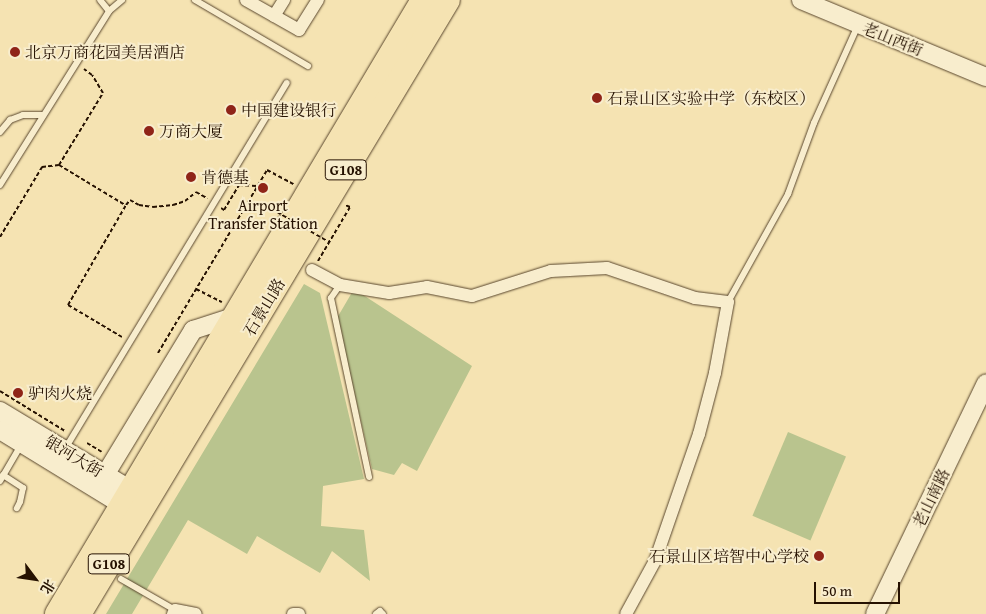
<!DOCTYPE html>
<meta charset="utf-8">
<style>
body{margin:0}
#map{position:relative;width:986px;height:614px;overflow:hidden;background:#f5e3b2;font-family:"Gentium Book Plus","Noto Serif SC",serif}
div>[style]{position:absolute}
.green>*{inset:0;background:#b9c48e;transform-origin:0 0}
.path>*{height:2px;margin-top:-1px;transform-origin:0;background:repeating-linear-gradient(90deg,#251101 0 4px,transparent 0 6.5px)}
.roads{filter:drop-shadow(0 0 1px #59462d) drop-shadow(0 0 1px #59462d)}
.lane>*{height:6px;margin:-3px;padding:0 3px;transform-origin:3px;border-radius:3px;background:#f8edcd}
.street>*{height:12px;margin:-6px;padding:0 6px;transform-origin:6px;border-radius:6px;background:#f8edcd}
.secondary>*{height:18px;margin:-9px;padding:0 9px;transform-origin:9px;border-radius:9px;background:#f8edcd}
.highway>*{height:24px;margin:-12px;padding:0 12px;transform-origin:12px;border-radius:12px;background:#f5e3b2}
.path-bridge>*{height:2px;margin-top:-1px;transform-origin:0;background:repeating-linear-gradient(90deg,#251101 0 4px,transparent 0 6.5px)}
.dots>*{width:14px;height:14px;translate:-50% -50%;box-sizing:border-box;border:2px solid #f8edcd;border-radius:50%}
span{translate:-50% -50%;white-space:nowrap;text-align:center;line-height:1.15;-webkit-text-stroke:4px #f8edcd;paint-order:stroke}
.shield-label span{padding:1px 4px;background:#f8edcd;border:1px solid;border-radius:4px;-webkit-text-stroke-width:0}
.shield-label{font-size:15px;color:#251101;font-weight:700}
.street-label{font-size:16px;color:#251101}
.poi-label{font-size:16px;color:#251101}
.left{translate:0 -50%;text-align:left}
.right{translate:-100% -50%;text-align:right}
.north{position:absolute;left:10px;top:554px;width:50px;height:50px;-webkit-text-stroke:4px #f8edcd;paint-order:stroke;rotate:121deg;font-size:14px;font-weight:700;line-height:20px;text-align:center;color:#251101}
.north::after{content:'';display:block;margin:auto;width:18px;height:22px;background:#251101;clip-path:polygon(50% 0,100% 100%,50% 72%,0 100%)}
.scale{position:absolute;left:814px;top:582px;width:86px;height:22px;box-sizing:border-box;border:2px solid #251101;border-top:0;padding-left:6px;font-size:15px;line-height:18px;white-space:nowrap;color:#251101;-webkit-text-stroke:4px #f8edcd;paint-order:stroke}
</style>
<div id="map">
<div class="green">
<div style="clip-path:polygon(304px 284px,320px 293px,364px 479px,323px 486px,321px 526px,364px 530px,370px 581px,332px 551px,320px 573px,257px 536px,247px 554px,188px 520px,132px 614px,106px 614px)"></div>
<div style="clip-path:polygon(354px 289px,472px 366px,417px 471px,402px 463px,394px 475px,372px 469px,337px 318px)"></div>
<div style="left:788px;top:432px;width:63px;height:91px;rotate:23deg"></div>
</div>
<div class="path">
<div style="left:59px;top:165px;width:77px;rotate:31.2deg"></div>
<div style="left:221px;top:208px;width:4px;rotate:34deg"></div>
<div style="left:224px;top:210px;width:29px;rotate:-59deg"></div>
<div style="left:239px;top:185px;width:18px;rotate:3deg"></div>
<div style="left:0;top:237px;width:82px;rotate:-59deg"></div>
<div style="left:42px;top:167px;width:17px;rotate:-7deg"></div>
<div style="left:59px;top:165px;width:84px;rotate:-58.6deg"></div>
<div style="left:103px;top:93px;width:21px;rotate:-121deg"></div>
<div style="left:92px;top:75px;width:10px;rotate:-143deg"></div>
<div style="left:318px;top:261px;width:63px;rotate:-59.3deg"></div>
<div style="left:350px;top:207px;width:5px;rotate:-158deg"></div>
<div style="left:196px;top:289px;width:29px;rotate:27deg"></div>
<div style="left:122px;top:337px;width:63px;rotate:-149.3deg"></div>
<div style="left:68px;top:305px;width:116px;rotate:-59.9deg"></div>
<div style="left:126px;top:205px;width:6px;rotate:-51deg"></div>
<div style="left:130px;top:200px;width:10px;rotate:29deg"></div>
<div style="left:139px;top:205px;width:14px;rotate:8deg"></div>
<div style="left:153px;top:207px;width:20px;rotate:-6deg"></div>
<div style="left:173px;top:205px;width:13px;rotate:-18deg"></div>
<div style="left:185px;top:201px;width:14px;rotate:-39deg"></div>
<div style="left:196px;top:192px;width:13px;rotate:29deg"></div>
<div style="left:158px;top:353px;width:213px;rotate:-59.2deg"></div>
<div style="left:267px;top:170px;width:30px;rotate:28deg"></div>
<div style="left:0;top:391px;width:76px;rotate:31.6deg"></div>
<div style="left:87px;top:443px;width:17px;rotate:31deg"></div>
</div>
<div class="roads">
<div class="lane">
<div style="left:195px;top:0;width:131px;rotate:30.3deg"></div>
<div style="left:109px;top:11px;width:17px;rotate:-40deg"></div>
<div style="left:0;top:132px;width:16px;rotate:-50deg"></div>
<div style="left:10px;top:120px;width:14px;rotate:-21deg"></div>
<div style="left:23px;top:115px;width:20px"></div>
<div style="left:0;top:185px;width:205px;rotate:-57.9deg"></div>
<div style="left:109px;top:11px;width:14px;rotate:-129deg"></div>
<div style="left:340px;top:285px;width:16px;rotate:125deg"></div>
<div style="left:331px;top:298px;width:183px;rotate:78deg"></div>
<div style="left:728px;top:302px;width:124px;rotate:-60.9deg"></div>
<div style="left:788px;top:194px;width:76px;rotate:-69.9deg"></div>
<div style="left:814px;top:123px;width:107px;rotate:-65.8deg"></div>
<div style="left:65px;top:449px;width:428px;rotate:-58.8deg"></div>
<div style="left:3px;top:475px;width:24px;rotate:33deg"></div>
<div style="left:23px;top:488px;width:14px;rotate:102deg"></div>
<div style="left:20px;top:502px;width:7px;rotate:117deg"></div>
<div style="left:0;top:481px;width:42px;rotate:-59.7deg"></div>
<div style="left:121px;top:579px;width:62px;rotate:29.9deg"></div>
<div style="left:376px;top:614px;width:5px;rotate:-37deg"></div>
<div style="left:380px;top:611px;width:4px;rotate:45deg"></div>
</div>
<div class="street">
<div style="left:246px;top:0;width:61px;rotate:29.5deg"></div>
<div style="left:299px;top:30px;width:36px;rotate:-58deg"></div>
<div style="left:274px;top:16px;width:19px;rotate:-58deg"></div>
<div style="left:312px;top:270px;width:32px;rotate:28deg"></div>
<div style="left:340px;top:285px;width:50px;rotate:9.3deg"></div>
<div style="left:389px;top:293px;width:38px;rotate:-9deg"></div>
<div style="left:427px;top:287px;width:46px;rotate:11.3deg"></div>
<div style="left:472px;top:296px;width:83px;rotate:-17.6deg"></div>
<div style="left:551px;top:271px;width:56px;rotate:-3.1deg"></div>
<div style="left:607px;top:268px;width:93px;rotate:18.8deg"></div>
<div style="left:695px;top:298px;width:33px;rotate:7deg"></div>
<div style="left:728px;top:302px;width:72px;rotate:100.4deg"></div>
<div style="left:715px;top:373px;width:63px;rotate:104.7deg"></div>
<div style="left:699px;top:434px;width:134px;rotate:109.1deg"></div>
<div style="left:655px;top:561px;width:60px;rotate:118.7deg"></div>
<div style="left:173px;top:614px;width:4px;rotate:-63deg"></div>
<div style="left:175px;top:610px;width:21px;rotate:11deg"></div>
<div style="left:293px;top:614px;width:6px"></div>
</div>
<div class="secondary">
<div style="left:801px;top:0;width:200px;rotate:22.6deg"></div>
<div style="left:0;top:411px;width:165px;rotate:31.1deg"></div>
<div style="left:0;top:430px;width:155px;rotate:31.5deg"></div>
<div style="left:105px;top:475px;width:170px;rotate:-58.7deg"></div>
<div style="left:193px;top:330px;width:42px;rotate:-18deg"></div>
<div style="left:875px;top:614px;width:256px;rotate:-64.3deg"></div>
</div>
<div class="highway">
<div style="left:57px;top:614px;width:715px;rotate:-59.2deg"></div>
<div style="left:79px;top:614px;width:716px;rotate:-59deg"></div>
</div>
</div>
<div class="path-bridge">
<div style="left:277px;top:212px;width:60px;rotate:30deg"></div>
</div>
<div class="dots">
<div style="left:15px;top:52px;background:#8f2418"></div>
<div style="left:597px;top:98px;background:#8f2418"></div>
<div style="left:231px;top:110px;background:#8f2418"></div>
<div style="left:149px;top:131px;background:#8f2418"></div>
<div style="left:191px;top:177px;background:#8f2418"></div>
<div style="left:263px;top:188px;background:#8f2418"></div>
<div style="left:18px;top:393px;background:#8f2418"></div>
<div style="left:819px;top:556px;background:#8f2418"></div>
</div>
<div class="shield-label">
<span style="left:346px;top:170px">G108</span>
<span style="left:109px;top:564px">G108</span>
</div>
<div class="street-label">
<span style="left:893px;top:39px;rotate:22deg">老山西街</span>
<span style="left:264px;top:307px;rotate:-59deg">石景山路</span>
<span style="left:74px;top:456px;rotate:31deg">银河大街</span>
<span style="left:931px;top:498px;rotate:-64deg">老山南路</span>
</div>
<div class="poi-label">
<span class="left" style="left:25px;top:52px">北京万商花园美居酒店</span>
<span class="left" style="left:607px;top:98px">石景山区实验中学（东校区）</span>
<span class="left" style="left:241px;top:110px">中国建设银行</span>
<span class="left" style="left:159px;top:131px">万商大厦</span>
<span class="left" style="left:201px;top:177px">肯德基</span>
<span style="left:263px;top:214px">Airport<br>Transfer Station</span>
<span class="left" style="left:28px;top:393px">驴肉火烧</span>
<span class="right" style="left:809px;top:556px">石景山区培智中心学校</span>
</div>
<div class="north">北</div>
<div class="scale">50 m</div>
</div>
